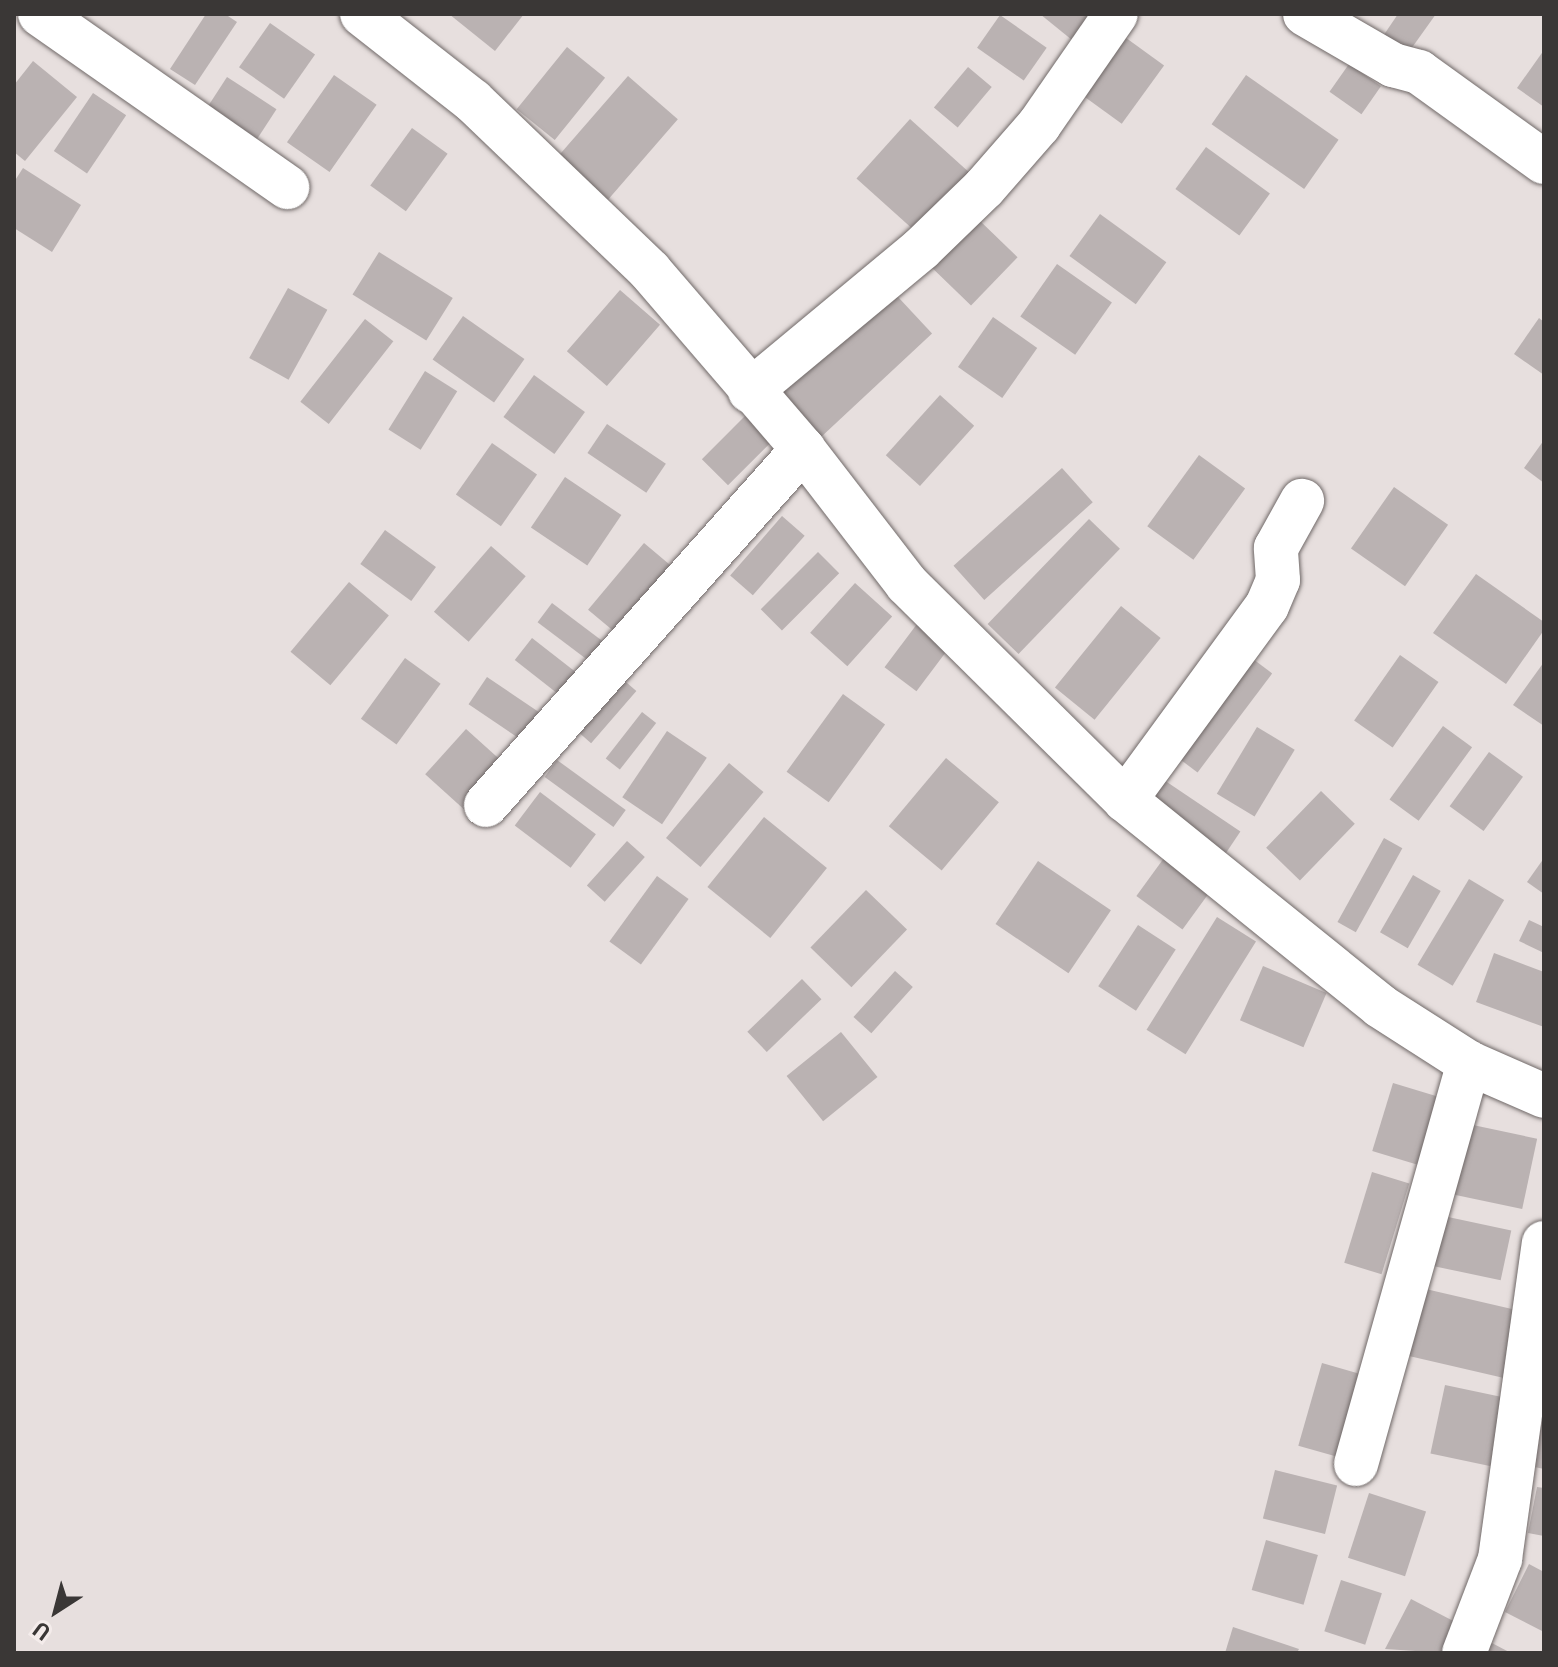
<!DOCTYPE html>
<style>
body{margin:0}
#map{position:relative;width:1558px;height:1667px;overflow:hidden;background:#e7dfde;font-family:Roboto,sans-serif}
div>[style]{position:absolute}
.building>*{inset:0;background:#bab2b2;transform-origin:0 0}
.roads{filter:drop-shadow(0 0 2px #706968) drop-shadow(0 0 2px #706968)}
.minor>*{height:44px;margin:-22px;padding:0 22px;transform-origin:22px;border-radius:22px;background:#fff}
span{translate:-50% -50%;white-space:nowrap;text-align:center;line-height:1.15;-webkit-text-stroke:8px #f4eceb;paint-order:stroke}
.frame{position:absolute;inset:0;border:16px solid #3a3736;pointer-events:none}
.north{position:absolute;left:16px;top:1571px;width:80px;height:80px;-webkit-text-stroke:6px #f4eceb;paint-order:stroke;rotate:216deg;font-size:22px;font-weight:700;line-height:32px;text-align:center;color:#3a3736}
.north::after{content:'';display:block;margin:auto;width:28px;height:36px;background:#3a3736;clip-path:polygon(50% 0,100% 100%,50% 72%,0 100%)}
</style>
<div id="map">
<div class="building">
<div style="clip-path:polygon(206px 14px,225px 14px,237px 22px,195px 85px,170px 69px)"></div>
<div style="clip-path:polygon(449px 14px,524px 14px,495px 51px)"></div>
<div style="clip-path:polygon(1040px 14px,1091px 14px,1072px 40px)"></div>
<div style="clip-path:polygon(1398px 14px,1436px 14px,1401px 63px,1377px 45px)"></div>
<div style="left:1000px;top:15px;width:57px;height:40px;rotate:35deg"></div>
<div style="left:270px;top:23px;width:55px;height:54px;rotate:35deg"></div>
<div style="left:1122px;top:35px;width:52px;height:72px;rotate:36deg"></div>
<div style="left:567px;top:47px;width:49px;height:80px;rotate:39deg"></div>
<div style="clip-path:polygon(1544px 50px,1544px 107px,1517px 88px)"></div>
<div style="clip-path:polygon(33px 61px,77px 97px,25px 161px,14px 152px,14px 85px)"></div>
<div style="left:1349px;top:64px;width:39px;height:34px;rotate:35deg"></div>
<div style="left:968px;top:67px;width:31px;height:53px;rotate:40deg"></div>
<div style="left:334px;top:75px;width:52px;height:82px;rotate:35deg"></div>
<div style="left:1246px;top:75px;width:113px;height:60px;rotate:35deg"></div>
<div style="left:628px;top:76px;width:66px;height:123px;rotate:41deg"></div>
<div style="left:227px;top:77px;width:59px;height:42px;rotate:33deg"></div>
<div style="left:93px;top:93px;width:40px;height:70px;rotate:34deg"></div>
<div style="left:910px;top:119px;width:94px;height:80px;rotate:42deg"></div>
<div style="left:412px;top:128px;width:44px;height:71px;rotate:36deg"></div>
<div style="left:1206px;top:147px;width:79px;height:52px;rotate:36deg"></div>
<div style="clip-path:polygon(23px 168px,81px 205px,52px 252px,14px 228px,14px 182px)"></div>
<div style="left:1100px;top:214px;width:82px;height:52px;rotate:36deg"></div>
<div style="left:978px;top:219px;width:55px;height:67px;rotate:44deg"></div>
<div style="left:379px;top:252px;width:87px;height:50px;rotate:32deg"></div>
<div style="left:1057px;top:264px;width:67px;height:64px;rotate:35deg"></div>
<div style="left:885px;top:283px;width:69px;height:154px;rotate:47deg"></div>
<div style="left:288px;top:288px;width:45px;height:80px;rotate:29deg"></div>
<div style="left:620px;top:290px;width:53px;height:81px;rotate:41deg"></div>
<div style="left:463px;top:316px;width:75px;height:53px;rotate:35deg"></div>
<div style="left:993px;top:317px;width:54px;height:61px;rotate:35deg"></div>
<div style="clip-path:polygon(1539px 318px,1544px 322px,1544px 375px,1514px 354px)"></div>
<div style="left:365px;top:319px;width:36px;height:105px;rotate:38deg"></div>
<div style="left:425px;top:371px;width:38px;height:69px;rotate:32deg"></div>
<div style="left:534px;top:375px;width:63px;height:52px;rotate:36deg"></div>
<div style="left:940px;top:395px;width:46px;height:81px;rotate:42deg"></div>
<div style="left:745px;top:416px;width:37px;height:61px;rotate:45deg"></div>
<div style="left:607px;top:424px;width:71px;height:35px;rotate:34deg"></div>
<div style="clip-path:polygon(1544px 440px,1544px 483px,1524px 468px)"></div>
<div style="left:492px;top:443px;width:55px;height:63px;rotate:35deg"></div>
<div style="left:1199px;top:455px;width:57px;height:88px;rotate:36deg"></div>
<div style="left:1062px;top:468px;width:46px;height:146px;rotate:48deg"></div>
<div style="left:565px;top:477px;width:68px;height:61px;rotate:34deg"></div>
<div style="left:1394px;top:487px;width:66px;height:75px;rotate:35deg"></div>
<div style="left:782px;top:516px;width:30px;height:79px;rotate:41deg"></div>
<div style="left:1089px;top:519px;width:43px;height:146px;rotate:44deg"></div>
<div style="left:385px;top:530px;width:63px;height:42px;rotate:36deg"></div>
<div style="left:644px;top:543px;width:43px;height:87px;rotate:40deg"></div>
<div style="left:491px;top:546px;width:46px;height:87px;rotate:41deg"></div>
<div style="left:818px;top:552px;width:30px;height:81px;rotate:45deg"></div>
<div style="clip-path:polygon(1476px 574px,1544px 622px,1544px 630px,1506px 684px,1433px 633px)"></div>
<div style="left:349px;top:582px;width:52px;height:91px;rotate:40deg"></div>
<div style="left:855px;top:583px;width:50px;height:67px;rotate:42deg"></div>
<div style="left:552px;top:603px;width:71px;height:24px;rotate:37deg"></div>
<div style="left:1121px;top:606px;width:51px;height:105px;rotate:39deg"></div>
<div style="left:917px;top:624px;width:40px;height:54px;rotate:37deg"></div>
<div style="left:532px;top:638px;width:68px;height:28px;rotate:38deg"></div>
<div style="left:1245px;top:653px;width:34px;height:124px;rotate:37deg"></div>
<div style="left:1400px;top:655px;width:47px;height:80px;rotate:35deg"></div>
<div style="left:405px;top:658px;width:44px;height:75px;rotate:36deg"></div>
<div style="clip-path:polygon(1544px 662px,1544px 726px,1513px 705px)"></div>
<div style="left:619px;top:676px;width:23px;height:69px;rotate:41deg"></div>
<div style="left:487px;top:677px;width:75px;height:33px;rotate:34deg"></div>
<div style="left:843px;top:694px;width:52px;height:96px;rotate:36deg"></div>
<div style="left:642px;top:712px;width:18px;height:59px;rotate:38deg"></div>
<div style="left:1443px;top:726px;width:36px;height:91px;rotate:36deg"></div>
<div style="left:1257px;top:727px;width:44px;height:78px;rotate:31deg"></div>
<div style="left:466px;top:729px;width:54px;height:61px;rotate:42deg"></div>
<div style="left:667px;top:731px;width:48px;height:80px;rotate:34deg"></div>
<div style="left:1489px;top:752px;width:42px;height:67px;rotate:36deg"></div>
<div style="left:946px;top:758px;width:69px;height:89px;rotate:40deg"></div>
<div style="left:557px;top:760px;width:85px;height:21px;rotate:36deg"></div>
<div style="left:729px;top:763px;width:45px;height:98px;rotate:40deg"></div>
<div style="left:1155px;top:774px;width:103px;height:33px;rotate:34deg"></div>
<div style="left:1321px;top:791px;width:47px;height:79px;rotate:44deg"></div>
<div style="left:540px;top:792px;width:70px;height:42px;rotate:37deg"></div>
<div style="left:764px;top:817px;width:81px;height:90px;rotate:39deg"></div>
<div style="left:1384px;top:838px;width:21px;height:96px;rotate:29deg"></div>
<div style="left:627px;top:841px;width:24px;height:60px;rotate:42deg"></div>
<div style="left:1164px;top:858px;width:57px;height:47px;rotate:36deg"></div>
<div style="clip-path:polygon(1544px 858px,1544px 894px,1527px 882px)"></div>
<div style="left:1038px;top:861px;width:88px;height:76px;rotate:34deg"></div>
<div style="left:1413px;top:875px;width:32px;height:66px;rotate:30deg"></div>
<div style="left:657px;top:876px;width:39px;height:81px;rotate:36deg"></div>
<div style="left:1469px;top:879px;width:41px;height:100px;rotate:31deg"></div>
<div style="left:866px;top:890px;width:57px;height:80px;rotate:44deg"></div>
<div style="left:1217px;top:917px;width:46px;height:133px;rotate:32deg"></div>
<div style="clip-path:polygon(1529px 920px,1544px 927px,1544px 953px,1519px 941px)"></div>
<div style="left:1138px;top:925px;width:45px;height:73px;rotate:33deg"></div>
<div style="clip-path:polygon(1494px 953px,1544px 972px,1544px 1027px,1476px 1002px)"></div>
<div style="left:1263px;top:966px;width:69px;height:59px;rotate:23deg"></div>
<div style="left:895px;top:971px;width:24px;height:62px;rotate:42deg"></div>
<div style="left:802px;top:979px;width:28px;height:76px;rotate:46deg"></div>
<div style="left:841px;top:1032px;width:58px;height:70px;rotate:51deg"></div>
<div style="left:1393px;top:1083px;width:50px;height:71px;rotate:17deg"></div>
<div style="left:1454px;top:1121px;width:85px;height:72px;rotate:12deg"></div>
<div style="left:1372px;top:1172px;width:39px;height:95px;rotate:17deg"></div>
<div style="left:1434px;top:1214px;width:79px;height:51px;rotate:12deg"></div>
<div style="left:1417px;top:1287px;width:104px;height:69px;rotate:13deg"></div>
<div style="left:1322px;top:1363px;width:47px;height:86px;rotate:16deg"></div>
<div style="left:1445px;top:1385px;width:63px;height:70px;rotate:12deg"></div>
<div style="clip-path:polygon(1536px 1424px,1544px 1425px,1544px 1469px,1530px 1466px)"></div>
<div style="left:1275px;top:1470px;width:64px;height:50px;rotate:14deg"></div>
<div style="clip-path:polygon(1537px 1487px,1544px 1488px,1544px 1536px,1528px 1533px)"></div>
<div style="left:1369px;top:1493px;width:60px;height:68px;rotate:18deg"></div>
<div style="left:1266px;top:1540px;width:54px;height:52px;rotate:16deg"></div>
<div style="clip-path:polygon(1529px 1564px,1544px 1572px,1544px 1632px,1505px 1612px)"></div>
<div style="left:1341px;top:1580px;width:43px;height:54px;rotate:18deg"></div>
<div style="clip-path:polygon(1411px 1599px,1461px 1625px,1446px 1653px,1385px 1649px)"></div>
<div style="clip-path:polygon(1233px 1627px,1299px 1649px,1297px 1653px,1225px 1653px)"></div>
<div style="clip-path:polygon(1490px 1642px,1511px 1653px,1484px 1653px)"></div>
</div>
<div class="roads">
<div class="minor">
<div style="left:40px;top:14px;width:302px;rotate:35deg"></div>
<div style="left:362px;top:14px;width:141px;rotate:38.1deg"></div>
<div style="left:473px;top:101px;width:245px;rotate:43.8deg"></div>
<div style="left:650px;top:271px;width:235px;rotate:49.3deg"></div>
<div style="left:803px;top:449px;width:170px;rotate:52.4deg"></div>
<div style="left:907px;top:584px;width:307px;rotate:44.7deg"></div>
<div style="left:1125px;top:800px;width:328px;rotate:38.9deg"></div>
<div style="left:1380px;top:1006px;width:106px;rotate:32.6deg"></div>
<div style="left:1469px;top:1063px;width:82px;rotate:23.7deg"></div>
<div style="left:1305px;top:14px;width:102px;rotate:30.1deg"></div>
<div style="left:1393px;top:65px;width:27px;rotate:15deg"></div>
<div style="left:1419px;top:72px;width:154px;rotate:35.8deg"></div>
<div style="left:750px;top:391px;width:222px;rotate:-39.7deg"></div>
<div style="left:921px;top:249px;width:88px;rotate:-44.1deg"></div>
<div style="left:984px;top:188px;width:84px;rotate:-48.9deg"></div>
<div style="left:1039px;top:125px;width:135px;rotate:-55.3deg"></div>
<div style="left:1125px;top:800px;width:240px;rotate:-53.8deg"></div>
<div style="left:1267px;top:606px;width:28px;rotate:-67deg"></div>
<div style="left:1278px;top:580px;width:32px;rotate:-94deg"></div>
<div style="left:1276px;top:548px;width:54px;rotate:-61deg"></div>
<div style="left:486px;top:805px;width:477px;rotate:-48.3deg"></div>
<div style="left:1356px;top:1464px;width:417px;rotate:-74.3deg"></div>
<div style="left:1464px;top:1653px;width:101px;rotate:-69deg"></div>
<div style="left:1500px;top:1559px;width:319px;rotate:-82.1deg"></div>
</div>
</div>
<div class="frame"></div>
<div class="north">U</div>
</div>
